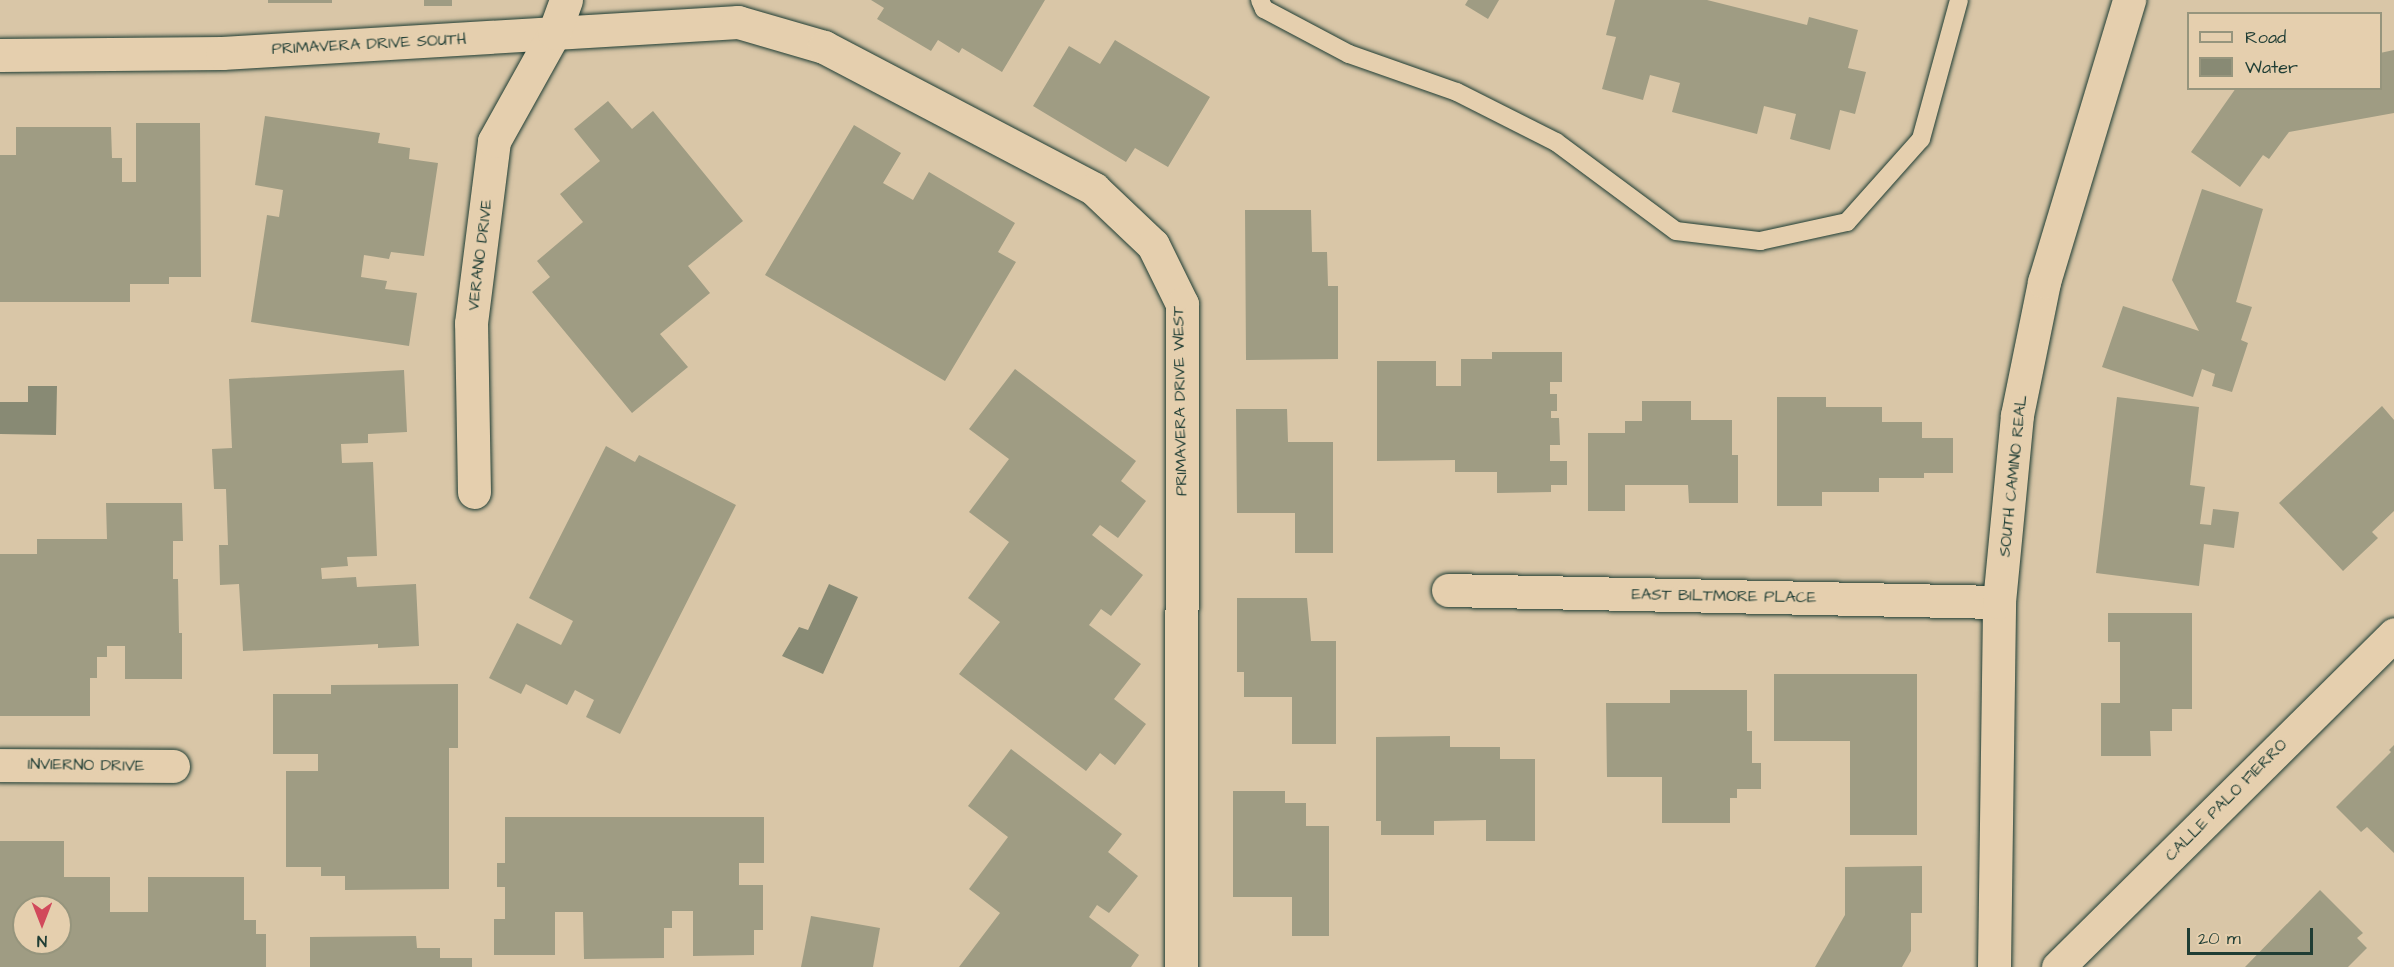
<!DOCTYPE html>
<style>
body{margin:0}
#map{position:relative;width:2394px;height:967px;overflow:hidden;background:#d9c6a7;font-family:"Architects Daughter",sans-serif}
div>[style]{position:absolute}
.water>*{inset:0;background:#888a74}
.building>*{inset:0;background:#9f9c83;transform-origin:0 0}
.roads{filter:drop-shadow(0 0 2px #1f3d34) drop-shadow(0 0 2px #1f3d34)}
.lane>*{height:18px;margin:-9px;padding:0 9px;transform-origin:9px;border-radius:9px;background:#e5cfae}
.street>*{height:33px;margin:-16.5px;padding:0 16.5px;transform-origin:16.5px;border-radius:16.5px;background:#e5cfae}
span{translate:-50% -50%;white-space:nowrap;text-align:center;line-height:1.15;-webkit-text-stroke:5px #e5cfae;paint-order:stroke}
.street-label{font-size:16px;color:#1f3d34}
.legend{position:absolute;left:2187px;top:12px;width:195px;height:78px;box-sizing:border-box;background:#e5cfae;border:2px solid #96957d;margin:0;padding:8px 10px;list-style:none;font-size:18px;color:#1f3d34}
.legend li{display:flex;align-items:center;gap:12px;height:30px}
.legend b{width:30px;border:2px solid #96957d}
.north{position:absolute;left:12px;top:895px;width:60px;height:60px;box-sizing:border-box;background:#e5cfae;border:2px solid #96957d;border-radius:50%;rotate:180deg;font-size:16px;font-weight:700;line-height:24px;text-align:center;color:#1f3d34}
.north::after{content:'';display:block;margin:auto;width:21px;height:27px;background:#d1495b;clip-path:polygon(50% 0,100% 100%,50% 72%,0 100%)}
.scale{position:absolute;left:2187px;top:928px;width:126px;height:27px;box-sizing:border-box;border:3px solid #1f3d34;border-top:0;padding-left:8px;font-size:18px;line-height:21px;white-space:nowrap;color:#1f3d34;-webkit-text-stroke:4px #e5cfae;paint-order:stroke}
</style>
<div id="map">
<div class="water">
<div style="clip-path:polygon(28px 386px,57px 386px,56px 435px,0 434px,0 402px,28px 402px)"></div>
<div style="clip-path:polygon(829px 584px,858px 597px,823px 674px,782px 656px,799px 627px,808px 630px)"></div>
</div>
<div class="building">
<div style="left:268px;top:0;width:64px;height:3px"></div>
<div style="left:424px;top:0;width:28px;height:6px"></div>
<div style="clip-path:polygon(871px 0,1045px 0,1002px 72px,962px 48px,959px 53px,938px 40px,931px 51px,877px 19px,884px 8px)"></div>
<div style="clip-path:polygon(1468px 0,1499px 0,1488px 19px,1465px 5px)"></div>
<div style="clip-path:polygon(1615px 0,1707px 0,1807px 25px,1809px 17px,1858px 30px,1848px 68px,1866px 72px,1855px 114px,1840px 110px,1830px 150px,1790px 139px,1796px 114px,1764px 106px,1757px 134px,1672px 112px,1680px 83px,1650px 75px,1643px 100px,1602px 89px,1616px 37px,1606px 35px)"></div>
<div style="clip-path:polygon(1115px 40px,1210px 97px,1168px 167px,1135px 148px,1126px 162px,1033px 106px,1069px 46px,1100px 64px)"></div>
<div style="clip-path:polygon(2394px 50px,2394px 113px,2289px 132px,2269px 159px,2263px 155px,2240px 187px,2191px 152px,2236px 88px,2380px 88px,2380px 53px)"></div>
<div style="clip-path:polygon(608px 101px,632px 129px,653px 111px,743px 221px,688px 266px,710px 293px,660px 334px,688px 367px,632px 413px,532px 292px,550px 277px,537px 261px,583px 222px,560px 194px,600px 161px,574px 129px)"></div>
<div style="clip-path:polygon(265px 116px,380px 133px,378px 143px,410px 148px,409px 159px,438px 163px,424px 256px,391px 252px,389px 259px,364px 255px,361px 277px,387px 281px,385px 289px,417px 293px,409px 346px,251px 322px,267px 215px,279px 217px,283px 190px,255px 185px)"></div>
<div style="clip-path:polygon(136px 123px,200px 123px,201px 277px,169px 277px,169px 284px,130px 284px,130px 302px,0 302px,0 155px,16px 155px,16px 127px,111px 127px,112px 158px,122px 158px,122px 182px,136px 182px)"></div>
<div style="clip-path:polygon(854px 125px,901px 153px,883px 183px,913px 200px,929px 172px,1015px 223px,998px 252px,1016px 262px,945px 381px,765px 275px)"></div>
<div style="clip-path:polygon(2202px 189px,2263px 209px,2236px 302px,2252px 307px,2241px 340px,2248px 343px,2232px 392px,2212px 386px,2215px 374px,2202px 369px,2193px 397px,2102px 367px,2123px 306px,2199px 331px,2172px 280px)"></div>
<div style="clip-path:polygon(1245px 210px,1311px 210px,1312px 252px,1327px 252px,1328px 286px,1338px 286px,1338px 359px,1246px 360px)"></div>
<div style="clip-path:polygon(1492px 352px,1562px 352px,1562px 382px,1550px 382px,1550px 394px,1557px 394px,1557px 411px,1551px 411px,1551px 418px,1559px 418px,1560px 445px,1550px 445px,1550px 461px,1567px 461px,1567px 485px,1551px 485px,1551px 492px,1497px 493px,1497px 472px,1455px 472px,1455px 460px,1377px 461px,1377px 361px,1436px 361px,1436px 386px,1461px 386px,1461px 359px,1492px 359px)"></div>
<div style="clip-path:polygon(1015px 369px,1136px 461px,1121px 481px,1146px 501px,1118px 538px,1100px 525px,1092px 535px,1143px 575px,1111px 616px,1101px 609px,1089px 625px,1141px 664px,1114px 699px,1146px 724px,1115px 765px,1100px 753px,1086px 771px,959px 674px,1000px 622px,968px 598px,1009px 542px,969px 512px,1009px 459px,969px 429px)"></div>
<div style="clip-path:polygon(404px 370px,407px 432px,368px 434px,368px 443px,341px 444px,342px 463px,373px 462px,377px 556px,347px 557px,348px 566px,321px 568px,322px 579px,356px 577px,357px 587px,416px 584px,419px 646px,378px 648px,378px 644px,243px 651px,239px 584px,220px 585px,219px 545px,228px 545px,226px 489px,214px 489px,212px 449px,232px 448px,229px 379px)"></div>
<div style="clip-path:polygon(1777px 397px,1826px 397px,1826px 407px,1882px 407px,1882px 422px,1922px 422px,1922px 438px,1953px 438px,1953px 473px,1924px 473px,1924px 478px,1879px 478px,1879px 492px,1822px 492px,1822px 506px,1777px 506px)"></div>
<div style="clip-path:polygon(2117px 397px,2199px 407px,2190px 485px,2205px 487px,2200px 524px,2211px 525px,2213px 509px,2239px 512px,2234px 548px,2204px 544px,2199px 586px,2096px 573px)"></div>
<div style="clip-path:polygon(1642px 401px,1691px 401px,1691px 420px,1732px 420px,1732px 455px,1738px 455px,1738px 503px,1689px 503px,1688px 485px,1625px 485px,1625px 511px,1588px 511px,1588px 433px,1625px 433px,1625px 421px,1642px 421px)"></div>
<div style="clip-path:polygon(2382px 406px,2394px 420px,2394px 511px,2372px 532px,2378px 538px,2343px 571px,2279px 503px)"></div>
<div style="clip-path:polygon(1236px 409px,1287px 409px,1288px 442px,1333px 442px,1333px 553px,1295px 553px,1295px 513px,1237px 513px)"></div>
<div style="clip-path:polygon(606px 446px,635px 462px,639px 455px,736px 505px,620px 734px,586px 717px,594px 700px,575px 690px,567px 705px,526px 684px,521px 694px,489px 678px,517px 623px,561px 645px,573px 621px,529px 598px)"></div>
<div style="clip-path:polygon(106px 503px,182px 503px,183px 541px,173px 541px,173px 579px,178px 579px,179px 633px,182px 633px,182px 679px,125px 679px,125px 646px,107px 646px,107px 657px,97px 657px,97px 678px,90px 678px,90px 716px,0 716px,0 554px,37px 554px,37px 539px,107px 539px)"></div>
<div style="clip-path:polygon(1237px 598px,1307px 598px,1311px 641px,1336px 641px,1336px 744px,1292px 744px,1292px 697px,1244px 697px,1244px 672px,1237px 672px)"></div>
<div style="clip-path:polygon(2108px 613px,2192px 613px,2192px 709px,2172px 709px,2172px 731px,2150px 731px,2151px 756px,2101px 756px,2101px 703px,2120px 703px,2120px 642px,2108px 642px)"></div>
<div style="clip-path:polygon(1774px 674px,1917px 674px,1917px 835px,1850px 835px,1850px 741px,1774px 741px)"></div>
<div style="clip-path:polygon(458px 684px,458px 748px,449px 748px,449px 889px,345px 890px,345px 876px,321px 876px,321px 867px,286px 867px,286px 771px,318px 771px,318px 754px,273px 754px,273px 694px,331px 694px,331px 685px)"></div>
<div style="clip-path:polygon(1670px 690px,1747px 690px,1747px 731px,1752px 731px,1752px 763px,1761px 763px,1761px 789px,1737px 789px,1737px 798px,1730px 798px,1730px 823px,1662px 823px,1662px 777px,1607px 777px,1606px 703px,1670px 703px)"></div>
<div style="clip-path:polygon(1450px 736px,1450px 747px,1500px 747px,1500px 759px,1535px 759px,1535px 841px,1486px 841px,1486px 820px,1434px 821px,1434px 835px,1381px 835px,1381px 821px,1376px 821px,1376px 737px)"></div>
<div style="clip-path:polygon(2394px 745px,2394px 853px,2367px 827px,2361px 832px,2336px 807px,2391px 752px,2389px 750px)"></div>
<div style="clip-path:polygon(1011px 749px,1122px 834px,1108px 852px,1138px 876px,1109px 913px,1097px 905px,1089px 917px,1139px 955px,1131px 967px,959px 967px,1000px 913px,969px 889px,1008px 837px,968px 806px)"></div>
<div style="clip-path:polygon(1233px 791px,1285px 791px,1285px 803px,1306px 803px,1306px 826px,1329px 826px,1329px 936px,1292px 936px,1292px 897px,1233px 897px)"></div>
<div style="clip-path:polygon(505px 817px,764px 817px,764px 863px,739px 863px,739px 885px,763px 885px,763px 930px,754px 930px,754px 955px,693px 956px,693px 911px,672px 911px,672px 928px,664px 928px,664px 958px,584px 959px,583px 912px,555px 912px,555px 955px,494px 955px,494px 919px,505px 919px,505px 887px,497px 887px,497px 863px,505px 863px)"></div>
<div style="clip-path:polygon(evenodd,0 841px,64px 841px,64px 877px,110px 877px,110px 912px,148px 912px,148px 877px,244px 877px,244px 920px,256px 920px,256px 934px,266px 934px,266px 967px,0 967px,0 841px,24px 907px,60px 907px,60px 943px,24px 943px,24px 907px)"></div>
<div style="clip-path:polygon(1922px 866px,1922px 913px,1911px 913px,1911px 951px,1902px 967px,1815px 967px,1845px 915px,1845px 867px)"></div>
<div style="clip-path:polygon(2320px 890px,2363px 933px,2357px 938px,2367px 948px,2348px 967px,2245px 967px)"></div>
<div style="clip-path:polygon(811px 916px,880px 928px,873px 967px,801px 967px)"></div>
<div style="clip-path:polygon(416px 936px,417px 948px,440px 948px,440px 958px,472px 958px,472px 967px,310px 967px,310px 937px)"></div>
</div>
<div class="roads">
<div class="lane">
<div style="left:1260px;top:0;width:10px;rotate:66deg"></div>
<div style="left:1264px;top:9px;width:96px;rotate:27.9deg"></div>
<div style="left:1349px;top:54px;width:114px;rotate:19.4deg"></div>
<div style="left:1457px;top:92px;width:111px;rotate:26.8deg"></div>
<div style="left:1556px;top:142px;width:149px;rotate:36.6deg"></div>
<div style="left:1676px;top:231px;width:85px;rotate:6.8deg"></div>
<div style="left:1760px;top:241px;width:89px;rotate:-12.3deg"></div>
<div style="left:1847px;top:222px;width:111px;rotate:-48.3deg"></div>
<div style="left:1921px;top:139px;width:144px;rotate:-74.7deg"></div>
</div>
<div class="street">
<div style="left:0;top:55px;width:222px;rotate:-0.5deg"></div>
<div style="left:222px;top:53px;width:517px;rotate:-3.44deg"></div>
<div style="left:738px;top:22px;width:90px;rotate:16.2deg"></div>
<div style="left:824px;top:47px;width:305px;rotate:27.7deg"></div>
<div style="left:1094px;top:189px;width:81px;rotate:43.5deg"></div>
<div style="left:1153px;top:245px;width:66px;rotate:63.8deg"></div>
<div style="left:1182px;top:304px;width:663px;rotate:90.09deg"></div>
<div style="left:474px;top:492px;width:169px;rotate:-91deg"></div>
<div style="left:471px;top:323px;width:183px;rotate:-82.8deg"></div>
<div style="left:494px;top:141px;width:124px;rotate:-60.9deg"></div>
<div style="left:554px;top:33px;width:35px;rotate:-70deg"></div>
<div style="left:1448px;top:590px;width:551px;rotate:1.25deg"></div>
<div style="left:0;top:765px;width:173px;rotate:0.3deg"></div>
<div style="left:1994px;top:967px;width:365px;rotate:-89.2deg"></div>
<div style="left:1999px;top:602px;width:188px;rotate:-84.5deg"></div>
<div style="left:2017px;top:415px;width:136px;rotate:-78.5deg"></div>
<div style="left:2044px;top:282px;width:295px;rotate:-73.2deg"></div>
<div style="left:2058px;top:967px;width:473px;rotate:-44.7deg"></div>
</div>
</div>
<div class="street-label">
<span style="left:369px;top:44px;rotate:-3deg">PRIMAVERA DRIVE SOUTH</span>
<span style="left:480px;top:255px;rotate:-83deg">VERANO DRIVE</span>
<span style="left:1180px;top:401px;rotate:-91deg">PRIMAVERA DRIVE WEST</span>
<span style="left:2013px;top:476px;rotate:-84deg">SOUTH CAMINO REAL</span>
<span style="left:1724px;top:596px;rotate:1deg">EAST BILTMORE PLACE</span>
<span style="left:86px;top:765px;rotate:1deg">INVIERNO DRIVE</span>
<span style="left:2226px;top:800px;rotate:-45deg">CALLE PALO FIERRO</span>
</div>
<ul class="legend">
<li><b style="height:8px;background:#e5cfae"></b>Road</li>
<li><b style="height:16px;background:#888a74"></b>Water</li>
</ul>
<div class="north">N</div>
<div class="scale">20 m</div>
</div>
